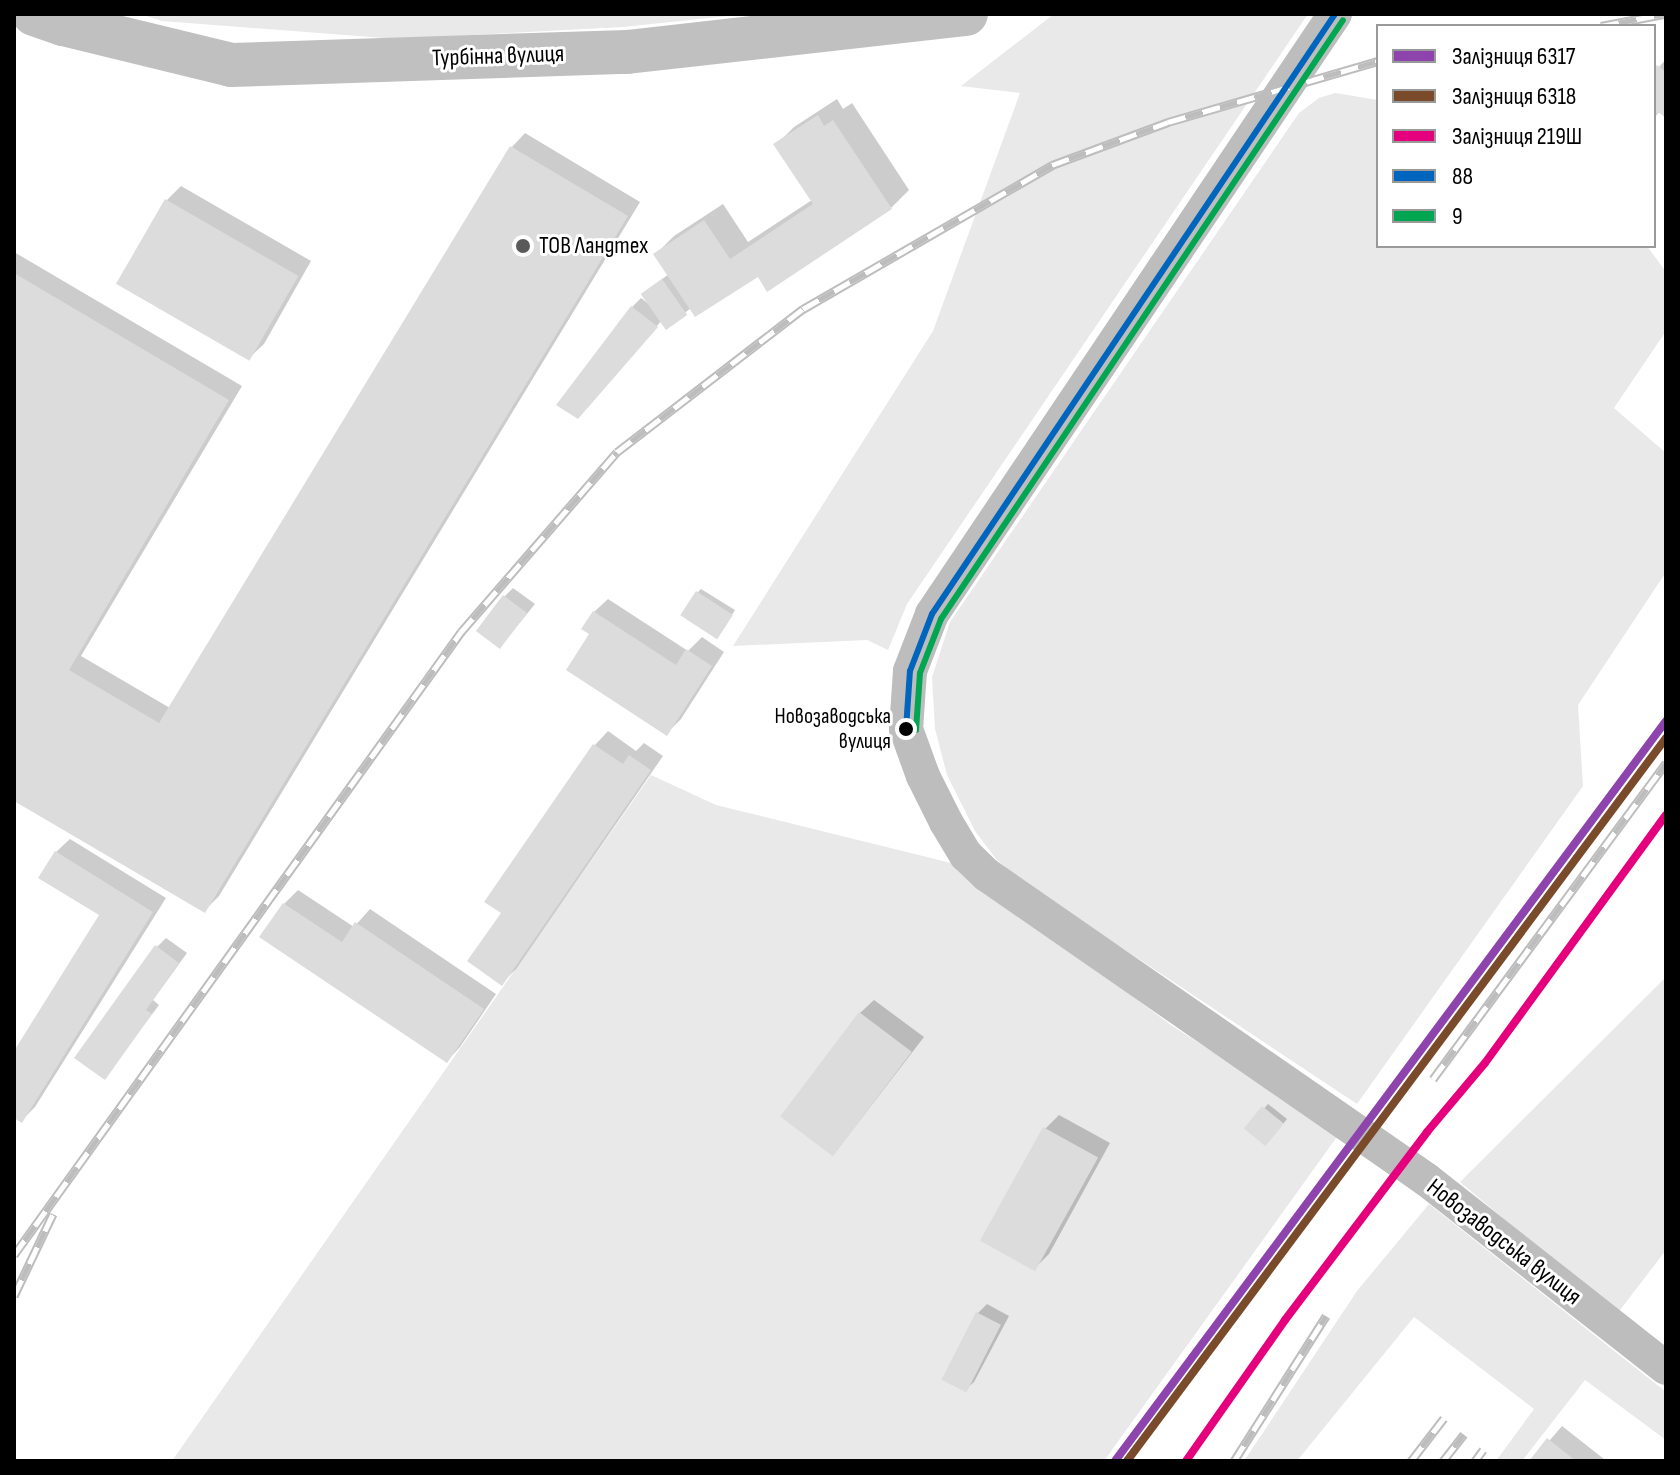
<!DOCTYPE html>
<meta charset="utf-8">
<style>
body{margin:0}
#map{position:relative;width:1680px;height:1475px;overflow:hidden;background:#fff;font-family:"Sofia Sans Condensed",sans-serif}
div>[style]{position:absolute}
.green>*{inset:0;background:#e9e9e9}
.shadow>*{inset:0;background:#0003}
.building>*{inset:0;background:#dcdcdc;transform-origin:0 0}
.street>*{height:34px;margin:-17px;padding:0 17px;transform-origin:17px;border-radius:17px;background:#bdbdbd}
.secondary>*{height:44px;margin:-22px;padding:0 22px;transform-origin:22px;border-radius:22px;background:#c0c0c0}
.rail>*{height:9px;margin-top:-4.5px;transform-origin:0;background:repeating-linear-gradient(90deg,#fff 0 18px,#bdbdbd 0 36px);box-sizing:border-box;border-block:2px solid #bdbdbd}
.bus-1>*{height:6px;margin:-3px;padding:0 3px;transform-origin:3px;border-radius:3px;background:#0065bd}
.bus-2>*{height:6px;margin:-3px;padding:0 3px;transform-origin:3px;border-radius:3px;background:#00a651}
.rail-1>*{height:8px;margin:-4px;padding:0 4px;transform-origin:4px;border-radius:4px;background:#8e44ad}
.rail-2>*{height:8px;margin:-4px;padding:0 4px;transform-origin:4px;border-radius:4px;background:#7a4b2a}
.rail-3>*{height:8px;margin:-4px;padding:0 4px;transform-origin:4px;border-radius:4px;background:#e5007d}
.dots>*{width:22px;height:22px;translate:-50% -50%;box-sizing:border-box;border:4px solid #fff;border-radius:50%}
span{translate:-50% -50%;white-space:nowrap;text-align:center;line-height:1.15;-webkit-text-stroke:6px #fff;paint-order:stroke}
.bus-label{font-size:22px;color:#000}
.right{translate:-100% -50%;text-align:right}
.street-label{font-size:24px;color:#000}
.poi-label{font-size:24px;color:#000}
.left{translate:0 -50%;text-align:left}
.frame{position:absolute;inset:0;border:16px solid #000;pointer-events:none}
.legend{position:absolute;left:1376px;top:24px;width:280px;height:224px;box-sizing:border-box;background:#fff;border:2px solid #999;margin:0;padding:10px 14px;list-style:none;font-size:24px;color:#000}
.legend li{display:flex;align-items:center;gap:16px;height:40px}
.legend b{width:40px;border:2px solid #999}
</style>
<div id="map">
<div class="green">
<div style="clip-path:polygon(140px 14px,747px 14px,623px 27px,397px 39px,162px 21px)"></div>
<div style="clip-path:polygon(1054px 14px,1308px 14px,907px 604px,888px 650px,867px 640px,733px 646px,933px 331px,1020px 93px,961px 86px)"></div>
<div style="clip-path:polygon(1335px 93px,1378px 100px,1378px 246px,1647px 246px,1666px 272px,1666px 331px,1614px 408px,1666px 453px,1666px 572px,1578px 705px,1583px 786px,1357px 1104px,1020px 880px,996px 859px,975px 831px,947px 775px,935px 729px,932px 677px,950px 622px,1299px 113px,1319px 98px)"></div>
<div style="clip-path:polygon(651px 775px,716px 805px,955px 864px,1171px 1025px,1339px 1134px,1104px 1461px,172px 1461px)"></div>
<div style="clip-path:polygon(1666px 977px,1666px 1250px,1617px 1314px,1460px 1182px)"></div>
<div style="clip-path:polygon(1429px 1204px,1666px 1392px,1666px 1440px,1585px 1380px,1522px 1461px,1496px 1461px,1534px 1409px,1414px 1317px,1297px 1461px,1244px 1461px,1357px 1291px)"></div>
</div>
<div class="shadow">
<div style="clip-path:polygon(1666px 59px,1666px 116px,1660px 111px,1654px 118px,1654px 73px)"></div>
<div style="clip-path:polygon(837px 99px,843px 109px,852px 103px,909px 190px,891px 208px,691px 308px,667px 327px,662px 320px,587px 408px,632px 307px,641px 298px,650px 305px,647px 290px,669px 274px,656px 254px,674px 236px,723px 204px,748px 242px,812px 200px,776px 145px,794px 127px)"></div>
<div style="clip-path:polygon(525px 133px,640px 202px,219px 896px,205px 910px,14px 798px,14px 252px,242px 386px,81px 656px,170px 708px,512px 147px)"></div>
<div style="clip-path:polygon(181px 186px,311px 261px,264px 344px,250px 357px,119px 283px,167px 200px)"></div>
<div style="clip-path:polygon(513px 588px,535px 604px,501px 646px,504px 597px)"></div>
<div style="clip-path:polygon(701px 589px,735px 610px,721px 633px,697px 593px)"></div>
<div style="clip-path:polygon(608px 599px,688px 651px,702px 637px,724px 652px,681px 719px,667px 733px,592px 633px,594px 612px)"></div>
<div style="clip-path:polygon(608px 731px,636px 751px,644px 743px,663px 756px,516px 969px,502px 983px,503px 913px,486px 901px,595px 745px)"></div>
<div style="clip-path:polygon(70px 839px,166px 898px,35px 1107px,22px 1120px,14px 1116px,14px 1055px,102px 914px,56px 852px)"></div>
<div style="clip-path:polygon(298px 890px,354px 927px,370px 909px,496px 994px,460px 1047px,447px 1061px,284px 904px)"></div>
<div style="clip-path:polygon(166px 938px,187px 953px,153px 1000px,159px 1005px,105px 1077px,157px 947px)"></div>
<div style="clip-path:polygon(874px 1000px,924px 1037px,834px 1154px,860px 1013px)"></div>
<div style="clip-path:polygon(1268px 1104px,1287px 1119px,1270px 1140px,1247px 1128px)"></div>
<div style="clip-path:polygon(1059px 1115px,1110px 1143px,1049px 1254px,1035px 1268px,1045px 1129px)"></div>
<div style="clip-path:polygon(987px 1304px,1009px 1316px,974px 1382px,965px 1390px,978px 1313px)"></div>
<div style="clip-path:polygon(1562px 1426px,1604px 1459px,1603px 1461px,1532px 1461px)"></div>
</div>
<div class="building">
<div style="clip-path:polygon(1657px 65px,1666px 72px,1666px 118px,1658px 112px,1654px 116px,1654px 69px)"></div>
<div style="clip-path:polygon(818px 115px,824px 126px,833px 120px,892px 209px,767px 292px,758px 277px,695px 317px,653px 254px,704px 220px,730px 259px,813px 204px,773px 144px)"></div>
<div style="clip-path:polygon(510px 146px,628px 216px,205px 913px,14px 801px,14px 273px,229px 400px,69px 670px,159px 723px)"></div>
<div style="left:165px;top:199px;width:154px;height:98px;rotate:30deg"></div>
<div style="left:662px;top:279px;width:44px;height:26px;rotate:55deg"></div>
<div style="clip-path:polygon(631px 306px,658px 327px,578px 419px,556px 405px)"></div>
<div style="left:696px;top:591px;width:44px;height:29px;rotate:33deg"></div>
<div style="left:503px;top:595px;width:30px;height:45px;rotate:37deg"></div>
<div style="clip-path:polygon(593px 611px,676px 665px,686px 649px,712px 666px,667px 736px,566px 670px,589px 634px,581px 629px)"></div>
<div style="clip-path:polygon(593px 744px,623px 764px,629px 755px,651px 770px,502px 986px,467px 961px,501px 913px,484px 902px)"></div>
<div style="clip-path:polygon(55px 851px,153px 912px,22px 1123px,14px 1118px,14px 1051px,99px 915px,38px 878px)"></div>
<div style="clip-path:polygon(283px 903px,342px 942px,355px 922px,484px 1009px,447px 1063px,259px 937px)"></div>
<div style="clip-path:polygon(155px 945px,179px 963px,146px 1010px,152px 1014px,105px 1080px,74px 1058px)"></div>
<div style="left:859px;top:1012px;width:66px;height:131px;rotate:37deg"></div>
<div style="left:1262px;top:1106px;width:28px;height:29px;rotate:39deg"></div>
<div style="left:1043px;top:1127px;width:63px;height:130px;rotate:29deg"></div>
<div style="left:976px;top:1312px;width:28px;height:76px;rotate:27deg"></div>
<div style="clip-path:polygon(1547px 1438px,1576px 1461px,1529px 1461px)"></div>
</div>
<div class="street">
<div style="left:1335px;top:14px;width:723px;rotate:123.89deg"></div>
<div style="left:932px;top:614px;width:61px;rotate:111.1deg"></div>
<div style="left:910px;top:671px;width:58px;rotate:93.9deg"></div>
<div style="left:906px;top:729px;width:50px;rotate:70.1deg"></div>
<div style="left:923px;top:776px;width:51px;rotate:63.4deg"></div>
<div style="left:946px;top:822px;width:39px;rotate:59deg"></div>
<div style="left:966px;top:855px;width:29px;rotate:44deg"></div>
<div style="left:987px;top:875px;width:535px;rotate:34.73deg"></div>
<div style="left:1427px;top:1180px;width:304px;rotate:38.2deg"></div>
</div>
<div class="secondary">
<div style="left:34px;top:14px;width:31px;rotate:19deg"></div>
<div style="left:63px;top:24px;width:173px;rotate:13.7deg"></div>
<div style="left:231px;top:65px;width:396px;rotate:-1.9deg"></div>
<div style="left:627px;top:52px;width:341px;rotate:-6.4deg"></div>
</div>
<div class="rail">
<div style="left:1601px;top:26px;width:64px;rotate:-10.8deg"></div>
<div style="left:1433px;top:1079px;width:393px;rotate:-53.6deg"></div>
<div style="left:14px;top:1255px;width:767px;rotate:-54.34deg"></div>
<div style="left:461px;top:632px;width:238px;rotate:-49.1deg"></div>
<div style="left:617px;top:452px;width:235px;rotate:-37.6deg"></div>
<div style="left:803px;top:309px;width:288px;rotate:-30deg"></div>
<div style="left:1052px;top:165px;width:124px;rotate:-20.3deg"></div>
<div style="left:1168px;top:122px;width:219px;rotate:-16.2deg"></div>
<div style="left:14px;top:1296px;width:91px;rotate:-64.6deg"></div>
<div style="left:1234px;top:1461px;width:172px;rotate:-57.6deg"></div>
<div style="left:1411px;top:1461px;width:54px;rotate:-52.5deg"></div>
<div style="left:1443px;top:1461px;width:34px;rotate:-52deg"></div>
<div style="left:1475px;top:1461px;width:14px;rotate:-54deg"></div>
</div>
<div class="bus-1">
<div style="left:906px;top:729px;width:58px;rotate:-86.1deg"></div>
<div style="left:910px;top:671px;width:61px;rotate:-68.9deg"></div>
<div style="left:932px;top:614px;width:723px;rotate:-56.11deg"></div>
</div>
<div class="bus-2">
<div style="left:916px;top:730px;width:57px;rotate:-86deg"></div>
<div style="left:920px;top:673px;width:58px;rotate:-68.7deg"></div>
<div style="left:941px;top:619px;width:721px;rotate:-56.13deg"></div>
</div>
<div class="rail-1">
<div style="left:1115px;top:1461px;width:923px;rotate:-53.33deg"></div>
</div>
<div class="rail-2">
<div style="left:1127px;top:1461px;width:902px;rotate:-53.3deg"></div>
</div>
<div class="rail-3">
<div style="left:1186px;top:1461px;width:172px;rotate:-54.9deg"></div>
<div style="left:1285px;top:1320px;width:236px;rotate:-52.9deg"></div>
<div style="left:1427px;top:1132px;width:90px;rotate:-50deg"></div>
<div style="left:1485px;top:1063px;width:307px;rotate:-53.9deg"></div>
</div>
<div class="dots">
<div style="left:523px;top:246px;background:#595959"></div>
<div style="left:906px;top:729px;background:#000"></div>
</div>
<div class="bus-label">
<span class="right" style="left:891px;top:729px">Новозаводська<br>вулиця</span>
</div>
<div class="street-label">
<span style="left:498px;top:56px;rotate:-2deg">Турбінна вулиця</span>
<span style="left:1504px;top:1242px;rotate:38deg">Новозаводська вулиця</span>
</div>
<div class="poi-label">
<span class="left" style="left:539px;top:246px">ТОВ Ландтех</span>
</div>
<div class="frame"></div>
<ul class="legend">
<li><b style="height:10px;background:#8e44ad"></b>Залізниця 6317</li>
<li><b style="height:10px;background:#7a4b2a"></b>Залізниця 6318</li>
<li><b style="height:10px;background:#e5007d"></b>Залізниця 219Ш</li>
<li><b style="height:10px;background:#0065bd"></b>88</li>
<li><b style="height:10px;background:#00a651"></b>9</li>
</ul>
</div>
